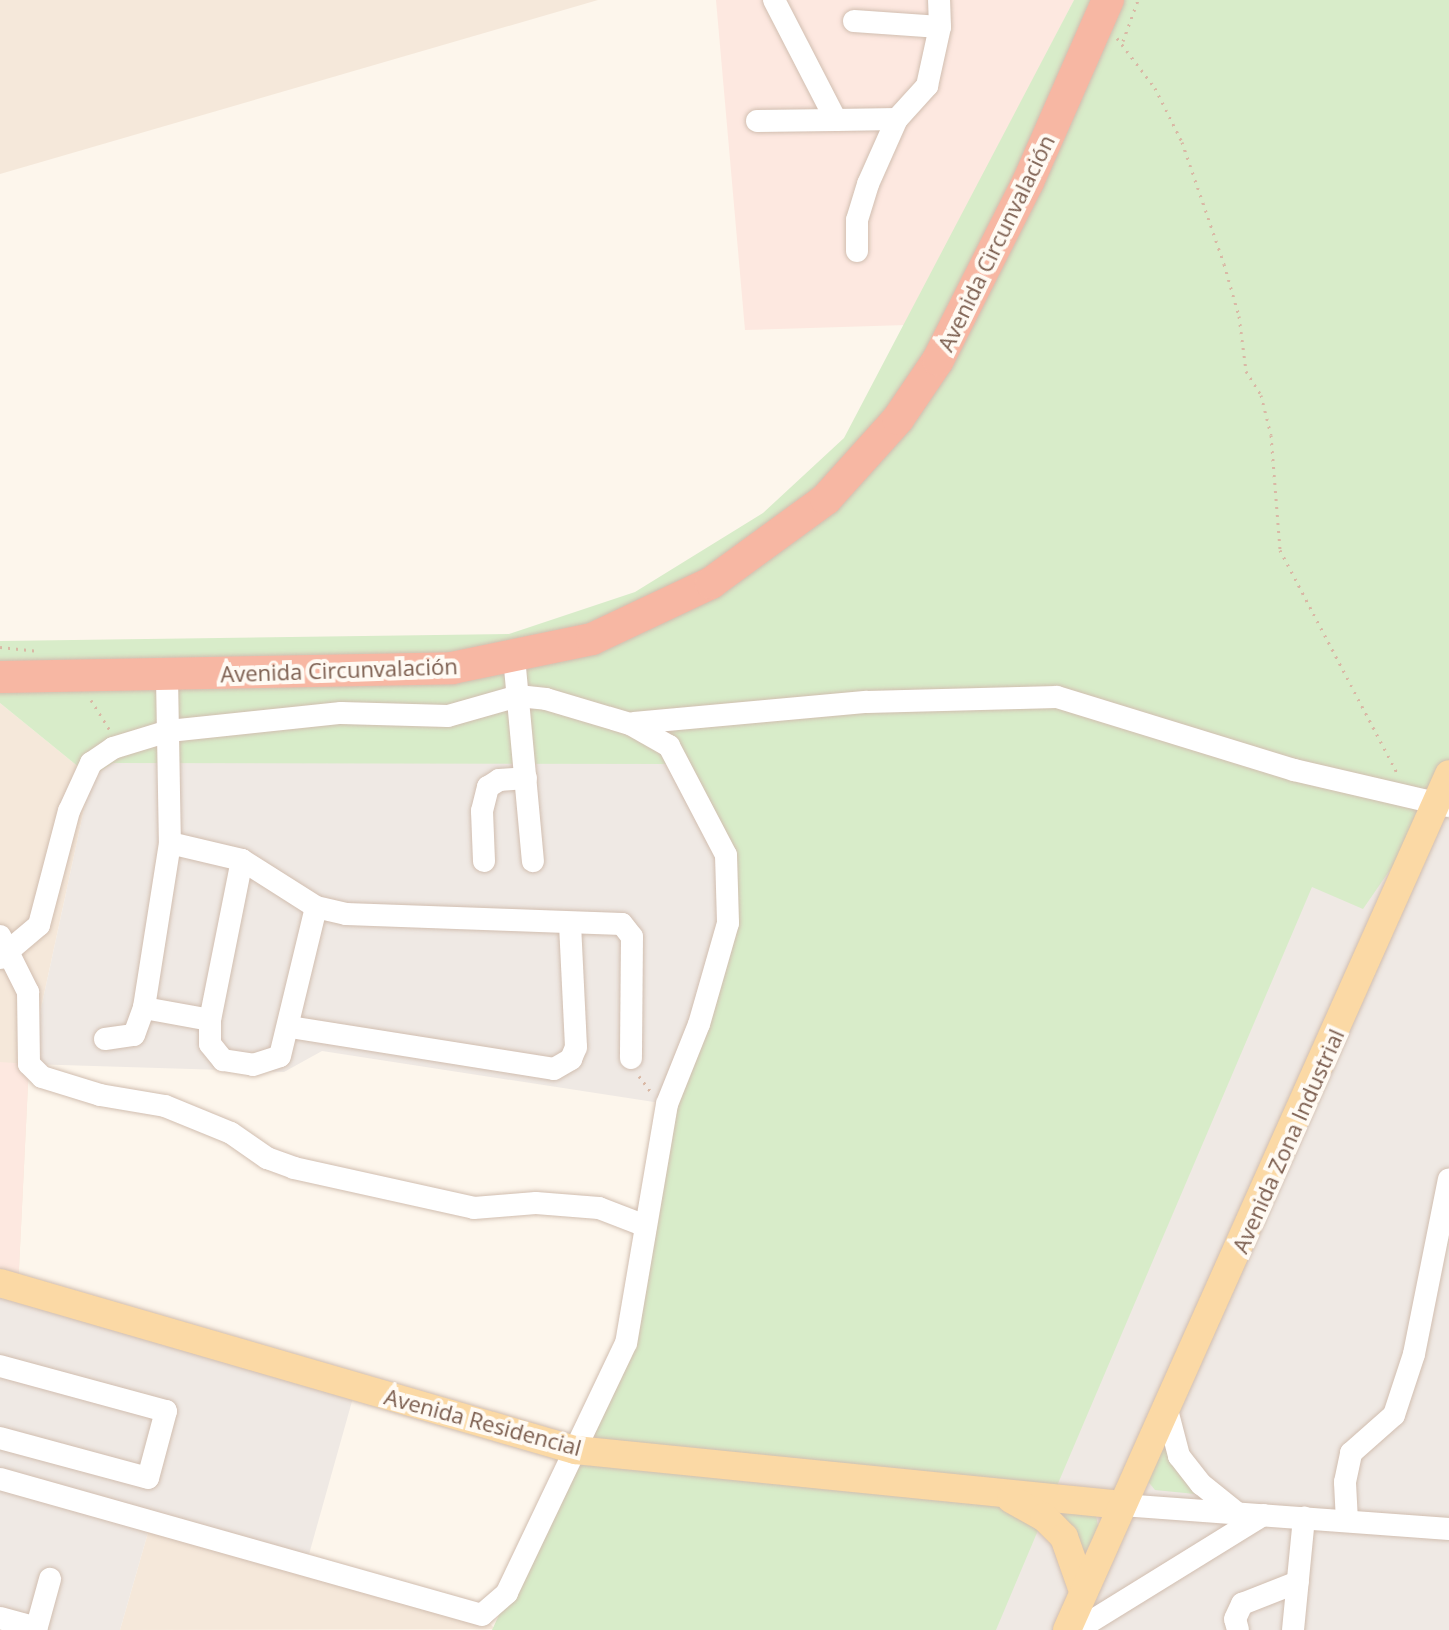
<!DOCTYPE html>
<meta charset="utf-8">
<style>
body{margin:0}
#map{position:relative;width:1449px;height:1630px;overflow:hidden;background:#fdf6ec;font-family:"Open Sans",sans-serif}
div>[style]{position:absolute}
.residential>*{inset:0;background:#f5e8da}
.commercial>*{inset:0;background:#fde8e0}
.industrial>*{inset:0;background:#efe9e4}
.green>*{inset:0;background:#d8ecc9}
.path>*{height:3px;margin-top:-1.5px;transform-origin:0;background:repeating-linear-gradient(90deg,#d9b8a5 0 2px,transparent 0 8px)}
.roads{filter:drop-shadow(0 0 2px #d1beb0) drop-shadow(0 0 2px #d1beb0)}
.minor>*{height:22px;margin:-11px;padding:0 11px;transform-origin:11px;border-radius:11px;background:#fff}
.major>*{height:28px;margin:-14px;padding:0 14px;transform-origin:14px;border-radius:14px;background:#fbd9a5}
.highway>*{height:32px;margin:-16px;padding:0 16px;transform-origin:16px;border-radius:16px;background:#f7b7a3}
span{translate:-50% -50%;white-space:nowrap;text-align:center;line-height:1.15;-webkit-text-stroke:8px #fffaf3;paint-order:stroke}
.street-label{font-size:22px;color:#7a5c4d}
</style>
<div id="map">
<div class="residential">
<div style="clip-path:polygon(0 0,598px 0,0 174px)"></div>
<div style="clip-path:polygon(0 703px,91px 777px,29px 1064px,18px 1289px,0 1283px)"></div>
<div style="clip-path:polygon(151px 1522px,482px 1615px,495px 1629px,120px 1630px)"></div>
</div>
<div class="commercial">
<div style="clip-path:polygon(716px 0,1074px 0,906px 325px,745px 330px)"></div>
<div style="clip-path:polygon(0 1062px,29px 1064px,18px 1289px,0 1283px)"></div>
</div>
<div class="industrial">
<div style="clip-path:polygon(169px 731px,1449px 806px,1449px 1630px,494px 1630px,507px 1593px,626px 1343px,667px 1104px,322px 1051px,284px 1072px,29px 1064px,91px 777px,102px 754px)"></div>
<div style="clip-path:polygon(0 1283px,356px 1387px,306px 1565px,151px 1522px,120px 1630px,0 1630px)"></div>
</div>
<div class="green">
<div style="clip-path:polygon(1074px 0,1449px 0,1449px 806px,1437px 802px,1363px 909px,1312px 887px,1048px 1507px,1096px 1515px,1098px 1526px,1082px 1561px,1047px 1509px,996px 1630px,492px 1630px,626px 1343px,667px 1104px,714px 971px,726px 855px,678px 764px,113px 763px,91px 777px,0 703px,0 641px,509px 634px,635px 592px,763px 513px,844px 438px)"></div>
<div style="clip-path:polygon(1162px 1435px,1184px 1480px,1195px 1494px,1155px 1490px,1146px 1479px)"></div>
</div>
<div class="path">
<div style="left:1117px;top:38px;width:63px;rotate:52.8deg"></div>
<div style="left:1155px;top:88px;width:60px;rotate:63.4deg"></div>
<div style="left:1182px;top:142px;width:129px;rotate:71deg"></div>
<div style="left:1224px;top:264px;width:54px;rotate:73.9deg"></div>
<div style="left:1239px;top:316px;width:55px;rotate:82.7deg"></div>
<div style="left:1246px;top:371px;width:28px;rotate:58deg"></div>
<div style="left:1261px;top:395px;width:41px;rotate:76deg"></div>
<div style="left:1271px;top:435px;width:115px;rotate:85.5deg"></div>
<div style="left:1280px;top:550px;width:252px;rotate:62.3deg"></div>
<div style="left:1123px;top:41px;width:44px;rotate:-69.9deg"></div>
<div style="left:0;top:647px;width:39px;rotate:6deg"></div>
<div style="left:91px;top:700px;width:36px;rotate:58deg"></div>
<div style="left:639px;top:1076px;width:20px;rotate:53deg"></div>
</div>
<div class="roads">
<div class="minor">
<div style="left:774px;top:0;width:135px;rotate:62.7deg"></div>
<div style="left:836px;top:120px;width:61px;rotate:-0.9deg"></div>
<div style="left:854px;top:21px;width:86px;rotate:4deg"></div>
<div style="left:757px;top:121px;width:79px;rotate:-0.7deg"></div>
<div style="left:857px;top:251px;width:31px;rotate:-90deg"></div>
<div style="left:857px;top:220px;width:38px;rotate:-73deg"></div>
<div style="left:868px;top:184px;width:71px;rotate:-66deg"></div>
<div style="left:897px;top:119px;width:45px;rotate:-47.7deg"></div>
<div style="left:927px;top:86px;width:60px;rotate:-77.6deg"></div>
<div style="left:940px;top:27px;width:27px;rotate:-92deg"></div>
<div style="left:514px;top:657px;width:205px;rotate:84.7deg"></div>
<div style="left:167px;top:677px;width:166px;rotate:89deg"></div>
<div style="left:170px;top:843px;width:167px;rotate:99deg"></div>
<div style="left:144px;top:1008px;width:67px;rotate:10.3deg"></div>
<div style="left:634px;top:723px;width:234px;rotate:-5.2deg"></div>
<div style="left:867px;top:702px;width:190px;rotate:-1.5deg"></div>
<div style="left:1057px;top:697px;width:248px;rotate:17.1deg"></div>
<div style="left:1294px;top:770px;width:159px;rotate:13.1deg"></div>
<div style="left:170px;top:843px;width:74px;rotate:13.3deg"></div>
<div style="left:242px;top:860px;width:88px;rotate:32.4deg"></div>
<div style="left:316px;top:907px;width:31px;rotate:13deg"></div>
<div style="left:346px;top:914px;width:276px;rotate:2.1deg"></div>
<div style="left:622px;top:924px;width:16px;rotate:52deg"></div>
<div style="left:632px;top:937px;width:121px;rotate:90.5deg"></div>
<div style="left:242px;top:860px;width:163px;rotate:101.3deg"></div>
<div style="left:210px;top:1020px;width:24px;rotate:90deg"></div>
<div style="left:210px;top:1044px;width:21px;rotate:51deg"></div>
<div style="left:223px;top:1060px;width:30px;rotate:9deg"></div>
<div style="left:253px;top:1065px;width:28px;rotate:-18deg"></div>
<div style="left:280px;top:1056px;width:153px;rotate:-76.4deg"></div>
<div style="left:484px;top:861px;width:50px;rotate:-92.3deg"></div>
<div style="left:482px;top:811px;width:25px;rotate:-76deg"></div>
<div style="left:488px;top:787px;width:13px;rotate:-32deg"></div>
<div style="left:499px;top:780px;width:27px;rotate:-4deg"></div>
<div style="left:0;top:936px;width:63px;rotate:63.4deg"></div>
<div style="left:28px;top:992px;width:72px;rotate:89.2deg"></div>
<div style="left:29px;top:1064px;width:18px;rotate:45deg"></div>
<div style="left:42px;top:1077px;width:61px;rotate:17.2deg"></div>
<div style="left:100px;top:1095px;width:66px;rotate:9.6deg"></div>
<div style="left:165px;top:1106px;width:71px;rotate:22.2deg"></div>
<div style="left:231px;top:1133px;width:44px;rotate:34.8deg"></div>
<div style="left:267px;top:1158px;width:29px;rotate:20deg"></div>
<div style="left:294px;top:1168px;width:184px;rotate:12.5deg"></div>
<div style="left:474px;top:1208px;width:62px;rotate:-4.6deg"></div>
<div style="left:536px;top:1203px;width:63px;rotate:4.5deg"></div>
<div style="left:599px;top:1208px;width:50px;rotate:21deg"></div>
<div style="left:0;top:958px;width:51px;rotate:-40.2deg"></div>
<div style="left:39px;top:925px;width:118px;rotate:-75.3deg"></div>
<div style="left:69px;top:811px;width:53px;rotate:-65.4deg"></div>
<div style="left:91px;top:763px;width:27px;rotate:-34deg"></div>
<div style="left:113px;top:748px;width:59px;rotate:-16.9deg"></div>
<div style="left:169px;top:731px;width:173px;rotate:-6deg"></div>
<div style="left:341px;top:713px;width:107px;rotate:1.6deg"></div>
<div style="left:448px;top:716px;width:73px;rotate:-15.9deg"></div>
<div style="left:518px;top:696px;width:28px;rotate:6deg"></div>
<div style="left:546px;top:699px;width:88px;rotate:16.6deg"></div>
<div style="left:630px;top:724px;width:45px;rotate:29.4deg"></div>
<div style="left:669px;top:746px;width:123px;rotate:62.4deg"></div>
<div style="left:726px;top:855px;width:68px;rotate:88.3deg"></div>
<div style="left:728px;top:923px;width:105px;rotate:106deg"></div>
<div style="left:699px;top:1024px;width:86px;rotate:111.8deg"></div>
<div style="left:667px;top:1104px;width:242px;rotate:99.7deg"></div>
<div style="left:626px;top:1343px;width:277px;rotate:115.5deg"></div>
<div style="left:507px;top:1593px;width:33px;rotate:139deg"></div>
<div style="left:482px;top:1615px;width:501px;rotate:-164.24deg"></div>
<div style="left:290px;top:1027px;width:267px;rotate:9deg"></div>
<div style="left:554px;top:1069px;width:20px;rotate:-30deg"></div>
<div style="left:571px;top:1059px;width:13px;rotate:-67deg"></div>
<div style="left:576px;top:1047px;width:121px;rotate:-92.8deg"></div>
<div style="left:105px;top:1039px;width:29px;rotate:-8deg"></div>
<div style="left:134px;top:1035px;width:29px;rotate:-70deg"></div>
<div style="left:0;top:1366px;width:172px;rotate:15.2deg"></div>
<div style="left:166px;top:1411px;width:69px;rotate:105deg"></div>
<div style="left:148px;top:1478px;width:153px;rotate:-164.9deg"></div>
<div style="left:1166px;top:1406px;width:52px;rotate:75.4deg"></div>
<div style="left:1179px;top:1456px;width:36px;rotate:52deg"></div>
<div style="left:1201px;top:1484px;width:46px;rotate:38.9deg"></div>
<div style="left:1122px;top:1505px;width:328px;rotate:4.2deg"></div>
<div style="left:1347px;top:1521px;width:39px;rotate:-93deg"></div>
<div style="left:1345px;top:1482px;width:30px;rotate:-78deg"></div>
<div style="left:1351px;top:1453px;width:57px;rotate:-41.5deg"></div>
<div style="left:1394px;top:1415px;width:64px;rotate:-71.8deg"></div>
<div style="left:1414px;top:1354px;width:178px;rotate:-78.7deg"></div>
<div style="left:0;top:1618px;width:38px;rotate:15deg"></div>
<div style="left:36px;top:1630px;width:53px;rotate:-74.6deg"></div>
<div style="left:1077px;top:1630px;width:219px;rotate:-31.7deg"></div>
<div style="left:1238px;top:1630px;width:11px;rotate:-105deg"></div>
<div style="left:1235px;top:1619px;width:17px;rotate:-65deg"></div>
<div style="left:1242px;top:1604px;width:60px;rotate:-21.4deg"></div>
<div style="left:1293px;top:1630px;width:113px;rotate:-84.4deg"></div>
</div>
<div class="major">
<div style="left:0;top:1283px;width:599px;rotate:16.2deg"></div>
<div style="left:575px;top:1450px;width:550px;rotate:5.74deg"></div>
<div style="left:1011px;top:1499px;width:38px;rotate:29deg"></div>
<div style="left:1044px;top:1517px;width:28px;rotate:45deg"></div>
<div style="left:1064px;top:1537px;width:57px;rotate:70.6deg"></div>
<div style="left:1067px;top:1630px;width:937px;rotate:-65.95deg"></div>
</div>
<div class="highway">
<div style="left:0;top:677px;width:452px;rotate:-1.1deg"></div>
<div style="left:452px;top:668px;width:143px;rotate:-11.7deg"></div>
<div style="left:592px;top:639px;width:132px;rotate:-25.2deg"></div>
<div style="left:711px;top:583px;width:142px;rotate:-36.1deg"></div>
<div style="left:826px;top:499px;width:108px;rotate:-48deg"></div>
<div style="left:898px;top:419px;width:71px;rotate:-55.9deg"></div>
<div style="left:938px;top:360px;width:199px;rotate:-63.2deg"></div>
<div style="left:1028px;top:182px;width:199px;rotate:-66.3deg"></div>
</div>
</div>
<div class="street-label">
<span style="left:996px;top:243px;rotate:-64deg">Avenida Circunvalación</span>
<span style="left:339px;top:670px;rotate:-2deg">Avenida Circunvalación</span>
<span style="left:1288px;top:1141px;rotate:-66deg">Avenida Zona Industrial</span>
<span style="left:483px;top:1422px;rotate:15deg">Avenida Residencial</span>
</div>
</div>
